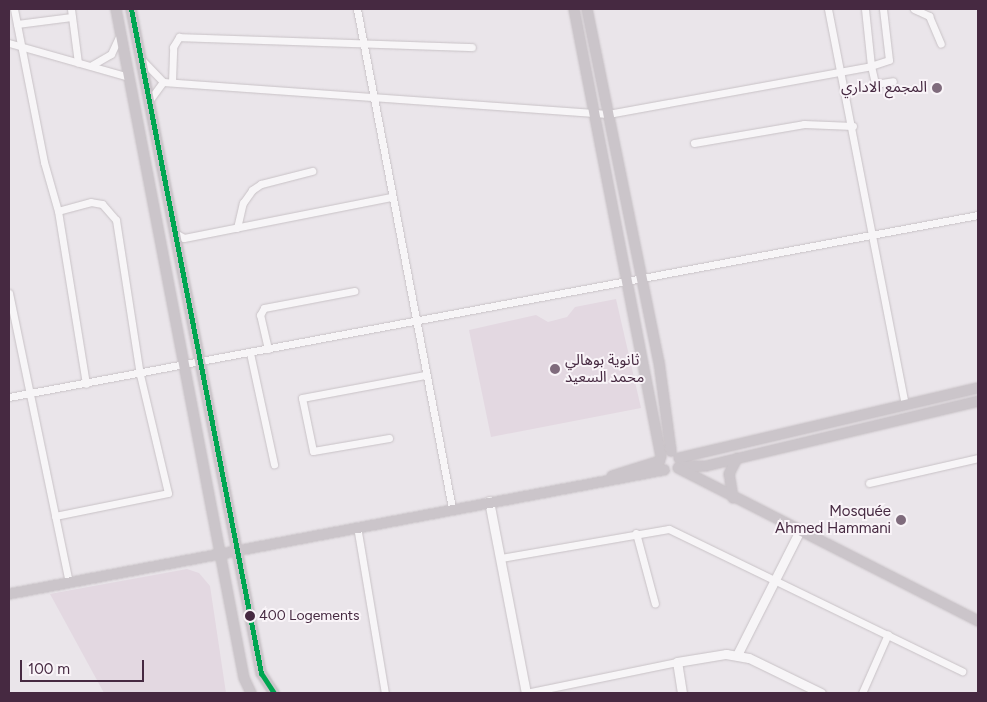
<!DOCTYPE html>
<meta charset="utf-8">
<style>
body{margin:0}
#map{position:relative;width:987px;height:702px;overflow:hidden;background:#eae5ea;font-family:Figtree,"Noto Sans Arabic",sans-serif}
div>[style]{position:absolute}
.built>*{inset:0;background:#e3d8e1}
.roads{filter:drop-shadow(0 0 1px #c8c2c6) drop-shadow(0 0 1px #c8c2c6)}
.minor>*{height:7px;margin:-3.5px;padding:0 3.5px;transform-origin:3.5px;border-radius:3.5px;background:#f7f5f7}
.tertiary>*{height:9px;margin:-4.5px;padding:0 4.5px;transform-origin:4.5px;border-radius:4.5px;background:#f7f5f7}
.secondary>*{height:10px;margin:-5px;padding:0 5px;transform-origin:5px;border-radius:5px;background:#cbc5ca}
.bus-1>*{height:5px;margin:-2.5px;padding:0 2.5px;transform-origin:2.5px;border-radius:2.5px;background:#00a651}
.dots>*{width:14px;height:14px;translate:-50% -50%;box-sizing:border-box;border:2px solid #f9f4f8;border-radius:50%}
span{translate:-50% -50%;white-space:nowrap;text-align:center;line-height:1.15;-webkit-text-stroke:4px #f9f4f8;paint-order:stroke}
.bus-label{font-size:14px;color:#462941}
.left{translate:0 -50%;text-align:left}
.poi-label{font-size:15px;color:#462941}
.right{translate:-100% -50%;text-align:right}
.frame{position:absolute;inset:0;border:10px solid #462941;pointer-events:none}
.scale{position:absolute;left:20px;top:660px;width:124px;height:22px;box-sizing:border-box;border:2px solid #462941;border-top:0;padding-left:6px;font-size:15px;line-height:18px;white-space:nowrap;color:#462941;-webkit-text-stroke:4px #f9f4f8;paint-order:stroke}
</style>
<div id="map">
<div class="built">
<div style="clip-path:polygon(616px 299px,641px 408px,491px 437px,469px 330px,536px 315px,548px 322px,567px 317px,575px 307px)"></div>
<div style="clip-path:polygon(187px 569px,199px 573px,210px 586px,226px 693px,104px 693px,50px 594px)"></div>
</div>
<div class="roads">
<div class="minor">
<div style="left:14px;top:9px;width:156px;rotate:78.9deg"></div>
<div style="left:44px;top:162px;width:51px;rotate:74.1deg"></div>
<div style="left:58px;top:211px;width:175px;rotate:80.8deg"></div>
<div style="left:71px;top:9px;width:54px;rotate:82.6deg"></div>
<div style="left:357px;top:9px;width:508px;rotate:79.22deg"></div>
<div style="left:828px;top:9px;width:402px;rotate:79deg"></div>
<div style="left:883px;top:9px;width:51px;rotate:83.3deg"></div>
<div style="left:889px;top:60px;width:19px;rotate:162deg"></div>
<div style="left:871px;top:66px;width:18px;rotate:77deg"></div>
<div style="left:875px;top:84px;width:18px;rotate:-9deg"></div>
<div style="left:914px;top:9px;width:17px;rotate:25deg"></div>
<div style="left:929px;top:16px;width:30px;rotate:67deg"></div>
<div style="left:17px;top:24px;width:55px;rotate:-7.3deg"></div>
<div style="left:9px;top:43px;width:125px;rotate:15.8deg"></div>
<div style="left:143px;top:61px;width:29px;rotate:46deg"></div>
<div style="left:163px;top:82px;width:446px;rotate:4.1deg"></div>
<div style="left:608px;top:114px;width:267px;rotate:-10.3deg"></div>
<div style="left:871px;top:66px;width:57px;rotate:-96deg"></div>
<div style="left:92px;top:65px;width:22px;rotate:-30deg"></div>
<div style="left:111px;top:54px;width:21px;rotate:-65deg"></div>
<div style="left:172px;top:82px;width:35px;rotate:-88deg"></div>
<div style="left:173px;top:47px;width:12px;rotate:-59deg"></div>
<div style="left:179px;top:37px;width:293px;rotate:2deg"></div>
<div style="left:149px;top:101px;width:24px;rotate:-54deg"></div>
<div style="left:694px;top:143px;width:112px;rotate:-9.8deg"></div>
<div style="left:804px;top:124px;width:49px;rotate:2.3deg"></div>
<div style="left:237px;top:228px;width:26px;rotate:-77deg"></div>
<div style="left:243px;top:203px;width:16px;rotate:-55deg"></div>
<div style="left:252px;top:190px;width:11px;rotate:-34deg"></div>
<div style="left:261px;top:184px;width:53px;rotate:-14.3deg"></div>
<div style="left:175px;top:233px;width:10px;rotate:29deg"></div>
<div style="left:184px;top:238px;width:211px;rotate:-11.2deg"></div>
<div style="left:9px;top:293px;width:295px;rotate:78.3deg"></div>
<div style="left:268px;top:349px;width:35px;rotate:-103deg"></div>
<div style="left:260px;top:315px;width:8px;rotate:-60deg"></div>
<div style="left:264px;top:308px;width:92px;rotate:-10.7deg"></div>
<div style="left:250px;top:353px;width:114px;rotate:77.8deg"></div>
<div style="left:9px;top:397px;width:986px;rotate:-10.64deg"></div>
<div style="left:389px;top:438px;width:77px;rotate:170.3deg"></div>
<div style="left:313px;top:451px;width:54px;rotate:-101.7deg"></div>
<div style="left:302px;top:398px;width:125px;rotate:-10.6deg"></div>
<div style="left:869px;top:483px;width:112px;rotate:-12.9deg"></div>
<div style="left:55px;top:516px;width:115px;rotate:-11.5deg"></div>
<div style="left:168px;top:493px;width:121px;rotate:-103.3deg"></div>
<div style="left:140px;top:375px;width:157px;rotate:-98.8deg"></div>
<div style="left:116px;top:220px;width:21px;rotate:-131deg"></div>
<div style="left:102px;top:204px;width:11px;rotate:-170deg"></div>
<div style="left:91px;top:202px;width:34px;rotate:165deg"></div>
<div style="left:357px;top:526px;width:169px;rotate:80.5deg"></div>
<div style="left:636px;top:533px;width:73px;rotate:75deg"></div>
<div style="left:501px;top:558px;width:170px;rotate:-9.8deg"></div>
<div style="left:669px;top:529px;width:326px;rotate:25.9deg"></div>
<div style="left:526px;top:693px;width:154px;rotate:-11.6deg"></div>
<div style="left:862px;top:693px;width:64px;rotate:-66.2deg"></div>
</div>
<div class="tertiary">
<div style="left:489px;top:501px;width:196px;rotate:79.1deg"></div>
<div style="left:737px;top:655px;width:138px;rotate:-63.2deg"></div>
<div style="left:682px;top:693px;width:31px;rotate:-99deg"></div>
<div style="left:677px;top:662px;width:50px;rotate:-9.3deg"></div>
<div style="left:726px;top:654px;width:23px;rotate:10deg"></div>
<div style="left:749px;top:658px;width:80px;rotate:25.9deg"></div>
</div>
<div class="secondary">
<div style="left:116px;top:9px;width:681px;rotate:79.17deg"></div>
<div style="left:244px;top:678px;width:17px;rotate:65deg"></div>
<div style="left:131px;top:9px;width:677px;rotate:78.92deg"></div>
<div style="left:261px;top:673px;width:24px;rotate:57deg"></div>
<div style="left:574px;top:9px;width:456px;rotate:79deg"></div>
<div style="left:587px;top:9px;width:360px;rotate:78.5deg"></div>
<div style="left:659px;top:362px;width:90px;rotate:82.3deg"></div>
<div style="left:679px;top:458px;width:307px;rotate:-13.2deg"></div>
<div style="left:679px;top:467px;width:27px;rotate:-2deg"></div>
<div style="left:706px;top:466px;width:280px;rotate:-13.4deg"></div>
<div style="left:678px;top:468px;width:337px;rotate:27deg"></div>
<div style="left:612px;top:476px;width:50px;rotate:-17.4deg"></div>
<div style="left:733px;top:498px;width:24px;rotate:-99deg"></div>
<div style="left:729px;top:474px;width:18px;rotate:-63deg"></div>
<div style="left:9px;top:594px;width:667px;rotate:-10.72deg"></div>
</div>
</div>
<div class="bus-1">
<div style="left:131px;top:9px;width:677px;rotate:78.92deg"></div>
<div style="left:261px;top:673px;width:24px;rotate:57deg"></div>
</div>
<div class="dots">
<div style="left:937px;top:88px;background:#7f6b7c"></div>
<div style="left:555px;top:369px;background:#7f6b7c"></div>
<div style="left:901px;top:520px;background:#7f6b7c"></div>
<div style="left:250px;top:616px;background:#462941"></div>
</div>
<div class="bus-label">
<span class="left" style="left:259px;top:616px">400 Logements</span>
</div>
<div class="poi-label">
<span class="right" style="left:927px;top:88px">المجمع الاداري</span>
<span class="left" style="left:565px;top:369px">ثانوية بوهالي<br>محمد السعيد</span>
<span class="right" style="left:891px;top:520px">Mosquée<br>Ahmed Hammani</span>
</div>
<div class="frame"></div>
<div class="scale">100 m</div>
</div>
